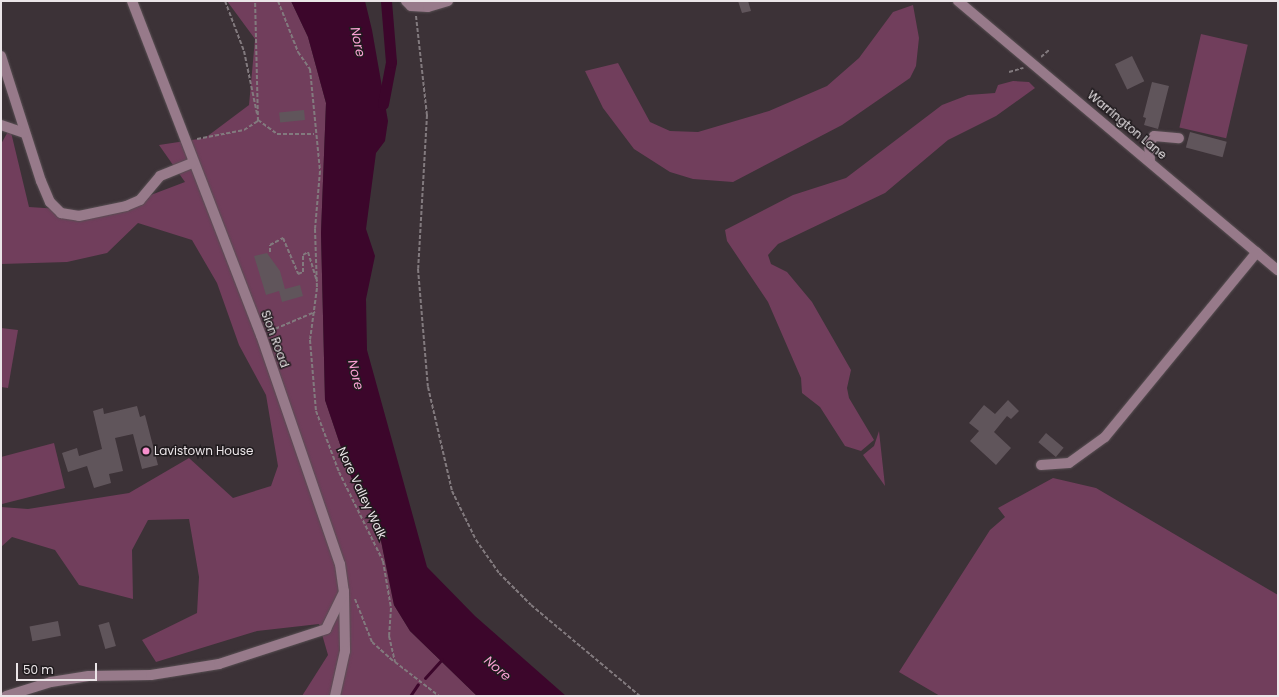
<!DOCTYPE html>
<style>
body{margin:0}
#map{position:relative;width:1279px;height:697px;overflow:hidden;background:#3c3237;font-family:Poppins,sans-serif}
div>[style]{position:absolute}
.green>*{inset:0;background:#713e5c;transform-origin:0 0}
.water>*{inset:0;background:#3c062b}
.stream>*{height:3px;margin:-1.5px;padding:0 1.5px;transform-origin:1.5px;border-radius:1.5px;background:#3c062b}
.canal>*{height:11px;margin:-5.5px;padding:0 5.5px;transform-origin:5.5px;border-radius:5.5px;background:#3c062b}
.building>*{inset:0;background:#60555b;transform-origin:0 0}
.path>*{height:2px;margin-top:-1px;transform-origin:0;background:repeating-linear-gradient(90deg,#827a7e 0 4px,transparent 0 6px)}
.roads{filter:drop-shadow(0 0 1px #584f53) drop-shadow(0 0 1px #584f53)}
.minor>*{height:10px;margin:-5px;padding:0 5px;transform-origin:5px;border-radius:5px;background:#977a8a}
.dots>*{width:11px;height:11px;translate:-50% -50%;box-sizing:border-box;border:2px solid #201b1e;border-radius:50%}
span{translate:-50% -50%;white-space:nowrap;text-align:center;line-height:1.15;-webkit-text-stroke:3px #201b1e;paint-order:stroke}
.street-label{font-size:12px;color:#ebe5e8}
.poi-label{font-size:12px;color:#ebe5e8}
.left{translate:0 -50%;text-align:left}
.water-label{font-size:13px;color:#f9a0d3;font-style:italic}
.frame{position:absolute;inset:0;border:2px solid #ebe5e8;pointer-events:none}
.scale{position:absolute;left:16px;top:663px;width:81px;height:18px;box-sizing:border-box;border:2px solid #ebe5e8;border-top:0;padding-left:5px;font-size:12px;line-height:14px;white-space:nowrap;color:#ebe5e8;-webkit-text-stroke:3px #201b1e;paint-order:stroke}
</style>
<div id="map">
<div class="green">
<div style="clip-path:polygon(227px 1px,291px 1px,308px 37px,326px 103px,321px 233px,325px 400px,351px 477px,377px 521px,394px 605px,410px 631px,477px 696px,302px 696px,328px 655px,319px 624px,257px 631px,156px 662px,142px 640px,197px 613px,199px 577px,189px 519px,148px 520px,132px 550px,133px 599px,79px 585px,55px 550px,12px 537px,1px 547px,1px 507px,28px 509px,129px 493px,189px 458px,233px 498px,271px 486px,278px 466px,266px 395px,239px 345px,217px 283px,192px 240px,138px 223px,107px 253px,67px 262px,1px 264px,1px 144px,10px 128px,29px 207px,106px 212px,185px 182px,159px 145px,205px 138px,249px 105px,255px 39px)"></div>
<div style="clip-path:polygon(913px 5px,919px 38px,916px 66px,910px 78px,842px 125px,733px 182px,693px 179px,670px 172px,634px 149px,603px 108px,585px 71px,618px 63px,650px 122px,670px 131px,698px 132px,769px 111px,827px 86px,859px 58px,893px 12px)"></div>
<div style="left:1201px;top:34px;width:48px;height:96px;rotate:13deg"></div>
<div style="clip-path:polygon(1013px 81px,1029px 82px,1035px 88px,996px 116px,948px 140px,885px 193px,778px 244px,768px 255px,771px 264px,787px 272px,812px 302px,851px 370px,847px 388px,849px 398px,874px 440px,861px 451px,845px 446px,820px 407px,802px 393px,801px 378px,768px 302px,727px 241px,725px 230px,793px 195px,846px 178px,942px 105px,968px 95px,995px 93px,998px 85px)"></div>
<div style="clip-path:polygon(1px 328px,18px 330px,8px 388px,1px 387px)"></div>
<div style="clip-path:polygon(879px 431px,885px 486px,863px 455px,874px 446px)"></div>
<div style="clip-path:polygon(54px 443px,65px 488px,2px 504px,1px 457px)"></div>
<div style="clip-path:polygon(1053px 478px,1096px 488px,1278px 595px,1278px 696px,940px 696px,899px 672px,990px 530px,1005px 517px,998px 508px)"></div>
</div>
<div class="water">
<div style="clip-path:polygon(291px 1px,365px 1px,372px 30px,388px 121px,385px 141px,376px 153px,366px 229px,375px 256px,366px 299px,367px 350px,427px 567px,475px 616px,566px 696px,477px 696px,410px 631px,394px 605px,377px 521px,351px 477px,325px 400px,321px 233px,326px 103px,308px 37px)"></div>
</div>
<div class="stream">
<div style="left:425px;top:678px;width:25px;rotate:-48deg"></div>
<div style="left:410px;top:696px;width:14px;rotate:-56deg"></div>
</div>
<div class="canal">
<div style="left:383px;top:104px;width:43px;rotate:-79.2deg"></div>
<div style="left:391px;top:62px;width:61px;rotate:-94.7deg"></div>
</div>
<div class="building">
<div style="clip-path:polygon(738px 1px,748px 1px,751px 11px,742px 13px)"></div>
<div style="left:1132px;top:56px;width:28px;height:19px;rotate:64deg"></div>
<div style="clip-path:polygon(1152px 82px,1169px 86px,1158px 129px,1144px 125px,1146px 118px,1143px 117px)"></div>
<div style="left:304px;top:110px;width:10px;height:25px;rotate:84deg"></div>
<div style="left:1190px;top:132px;width:38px;height:16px;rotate:15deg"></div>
<div style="clip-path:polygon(267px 253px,280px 271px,285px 289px,300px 285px,303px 296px,282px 302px,279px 291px,266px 295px,254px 256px)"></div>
<div style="clip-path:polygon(1008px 400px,1019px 411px,1011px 419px,1007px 416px,994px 432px,1011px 448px,996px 465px,970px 441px,979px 431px,969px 423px,984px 405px,995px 414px)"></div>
<div style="clip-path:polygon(137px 406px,140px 417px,145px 415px,158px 465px,142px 469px,133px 434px,115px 438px,123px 471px,109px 474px,111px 483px,94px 488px,87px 466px,68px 472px,62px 453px,77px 448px,79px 456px,102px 449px,93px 411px,103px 408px,104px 414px)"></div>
<div style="left:1046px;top:433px;width:23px;height:12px;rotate:40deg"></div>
<div style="left:58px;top:621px;width:15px;height:29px;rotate:79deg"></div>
<div style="left:109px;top:622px;width:25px;height:11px;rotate:74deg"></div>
</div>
<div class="path">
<div style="left:225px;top:1px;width:53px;rotate:69.2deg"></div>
<div style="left:244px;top:51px;width:64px;rotate:78.3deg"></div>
<div style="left:278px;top:1px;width:55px;rotate:68.6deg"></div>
<div style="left:298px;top:52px;width:21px;rotate:55deg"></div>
<div style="left:310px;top:69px;width:102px;rotate:84.4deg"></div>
<div style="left:320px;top:171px;width:58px;rotate:94.9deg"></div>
<div style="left:315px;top:229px;width:59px;rotate:88.1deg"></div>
<div style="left:317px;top:288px;width:52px;rotate:97.7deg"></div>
<div style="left:310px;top:340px;width:71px;rotate:85.2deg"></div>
<div style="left:316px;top:411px;width:65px;rotate:69.3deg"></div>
<div style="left:339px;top:472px;width:99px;rotate:63.7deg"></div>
<div style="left:383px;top:561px;width:48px;rotate:80.3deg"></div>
<div style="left:391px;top:608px;width:28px;rotate:94deg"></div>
<div style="left:389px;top:636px;width:27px;rotate:77deg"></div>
<div style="left:395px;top:662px;width:56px;rotate:37.7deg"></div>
<div style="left:416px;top:16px;width:100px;rotate:83.7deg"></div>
<div style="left:427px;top:115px;width:154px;rotate:93.3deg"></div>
<div style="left:418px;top:269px;width:118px;rotate:85.2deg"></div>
<div style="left:428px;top:387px;width:107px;rotate:77deg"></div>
<div style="left:452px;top:491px;width:55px;rotate:63.9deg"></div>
<div style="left:476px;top:540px;width:40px;rotate:55.1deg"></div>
<div style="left:499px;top:573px;width:45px;rotate:45deg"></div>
<div style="left:531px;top:605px;width:142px;rotate:39.9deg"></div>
<div style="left:1041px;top:57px;width:11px;rotate:-41deg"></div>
<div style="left:1009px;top:72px;width:15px;rotate:-16deg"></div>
<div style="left:258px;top:120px;width:24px;rotate:36deg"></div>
<div style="left:277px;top:134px;width:37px"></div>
<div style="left:197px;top:139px;width:48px;rotate:-10.8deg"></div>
<div style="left:244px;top:130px;width:17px;rotate:-33deg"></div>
<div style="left:258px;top:121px;width:120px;rotate:-91.4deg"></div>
<div style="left:270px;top:252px;width:7px;rotate:-90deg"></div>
<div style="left:270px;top:245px;width:15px;rotate:-28deg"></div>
<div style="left:283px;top:238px;width:39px;rotate:67deg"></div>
<div style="left:298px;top:274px;width:5px;rotate:-22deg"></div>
<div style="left:303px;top:272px;width:17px;rotate:-90deg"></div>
<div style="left:303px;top:255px;width:6px;rotate:-31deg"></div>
<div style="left:308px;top:252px;width:31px;rotate:73deg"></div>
<div style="left:270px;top:331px;width:49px;rotate:-22.9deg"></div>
<div style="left:355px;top:599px;width:46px;rotate:68.4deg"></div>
<div style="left:372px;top:642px;width:30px;rotate:42deg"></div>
</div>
<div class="roads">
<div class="minor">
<div style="left:132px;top:1px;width:358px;rotate:68.9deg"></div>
<div style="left:261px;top:335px;width:242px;rotate:71deg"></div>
<div style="left:340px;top:564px;width:27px;rotate:82deg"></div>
<div style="left:344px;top:591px;width:60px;rotate:89deg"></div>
<div style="left:345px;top:651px;width:46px;rotate:102.5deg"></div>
<div style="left:406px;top:1px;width:7px;rotate:45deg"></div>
<div style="left:411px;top:6px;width:17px;rotate:3deg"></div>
<div style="left:428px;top:7px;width:21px;rotate:-17deg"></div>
<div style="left:958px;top:1px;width:418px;rotate:40.1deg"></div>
<div style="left:1px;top:56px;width:131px;rotate:72.3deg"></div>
<div style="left:41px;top:181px;width:23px;rotate:67deg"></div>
<div style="left:50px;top:202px;width:16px;rotate:45deg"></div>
<div style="left:61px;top:213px;width:18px;rotate:9deg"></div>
<div style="left:79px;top:216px;width:48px;rotate:-12deg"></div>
<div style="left:126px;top:206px;width:15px;rotate:-23deg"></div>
<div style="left:140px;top:200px;width:31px;rotate:-50deg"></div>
<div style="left:160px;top:176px;width:35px;rotate:-22deg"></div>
<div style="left:1px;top:125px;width:24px;rotate:19deg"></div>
<div style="left:1150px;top:161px;width:17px;rotate:-93deg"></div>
<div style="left:1149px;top:144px;width:9px;rotate:-58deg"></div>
<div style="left:1154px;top:136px;width:25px;rotate:5deg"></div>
<div style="left:1041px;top:465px;width:28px;rotate:-4deg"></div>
<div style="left:1069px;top:463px;width:44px;rotate:-35.8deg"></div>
<div style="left:1105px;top:437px;width:239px;rotate:-50.6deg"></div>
<div style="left:6px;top:696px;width:47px;rotate:-17.3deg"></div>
<div style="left:51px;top:682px;width:38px;rotate:-9deg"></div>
<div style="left:89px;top:676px;width:62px;rotate:-0.9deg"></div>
<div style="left:151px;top:675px;width:69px;rotate:-9.2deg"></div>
<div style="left:219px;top:664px;width:113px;rotate:-18.1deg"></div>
<div style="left:326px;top:629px;width:41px;rotate:-64.1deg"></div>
</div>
</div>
<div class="dots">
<div style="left:146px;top:451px;background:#f790cd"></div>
</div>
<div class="street-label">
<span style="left:1127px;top:125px;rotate:40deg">Warrington Lane</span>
<span style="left:275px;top:339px;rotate:70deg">Sion Road</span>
<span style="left:362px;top:493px;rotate:65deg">Nore Valley Walk</span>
</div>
<div class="poi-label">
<span class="left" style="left:154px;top:451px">Lavistown House</span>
</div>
<div class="water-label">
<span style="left:357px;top:42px;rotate:78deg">Nore</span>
<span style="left:355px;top:375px;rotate:76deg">Nore</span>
<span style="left:497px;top:669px;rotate:41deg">Nore</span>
</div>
<div class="frame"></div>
<div class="scale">50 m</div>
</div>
